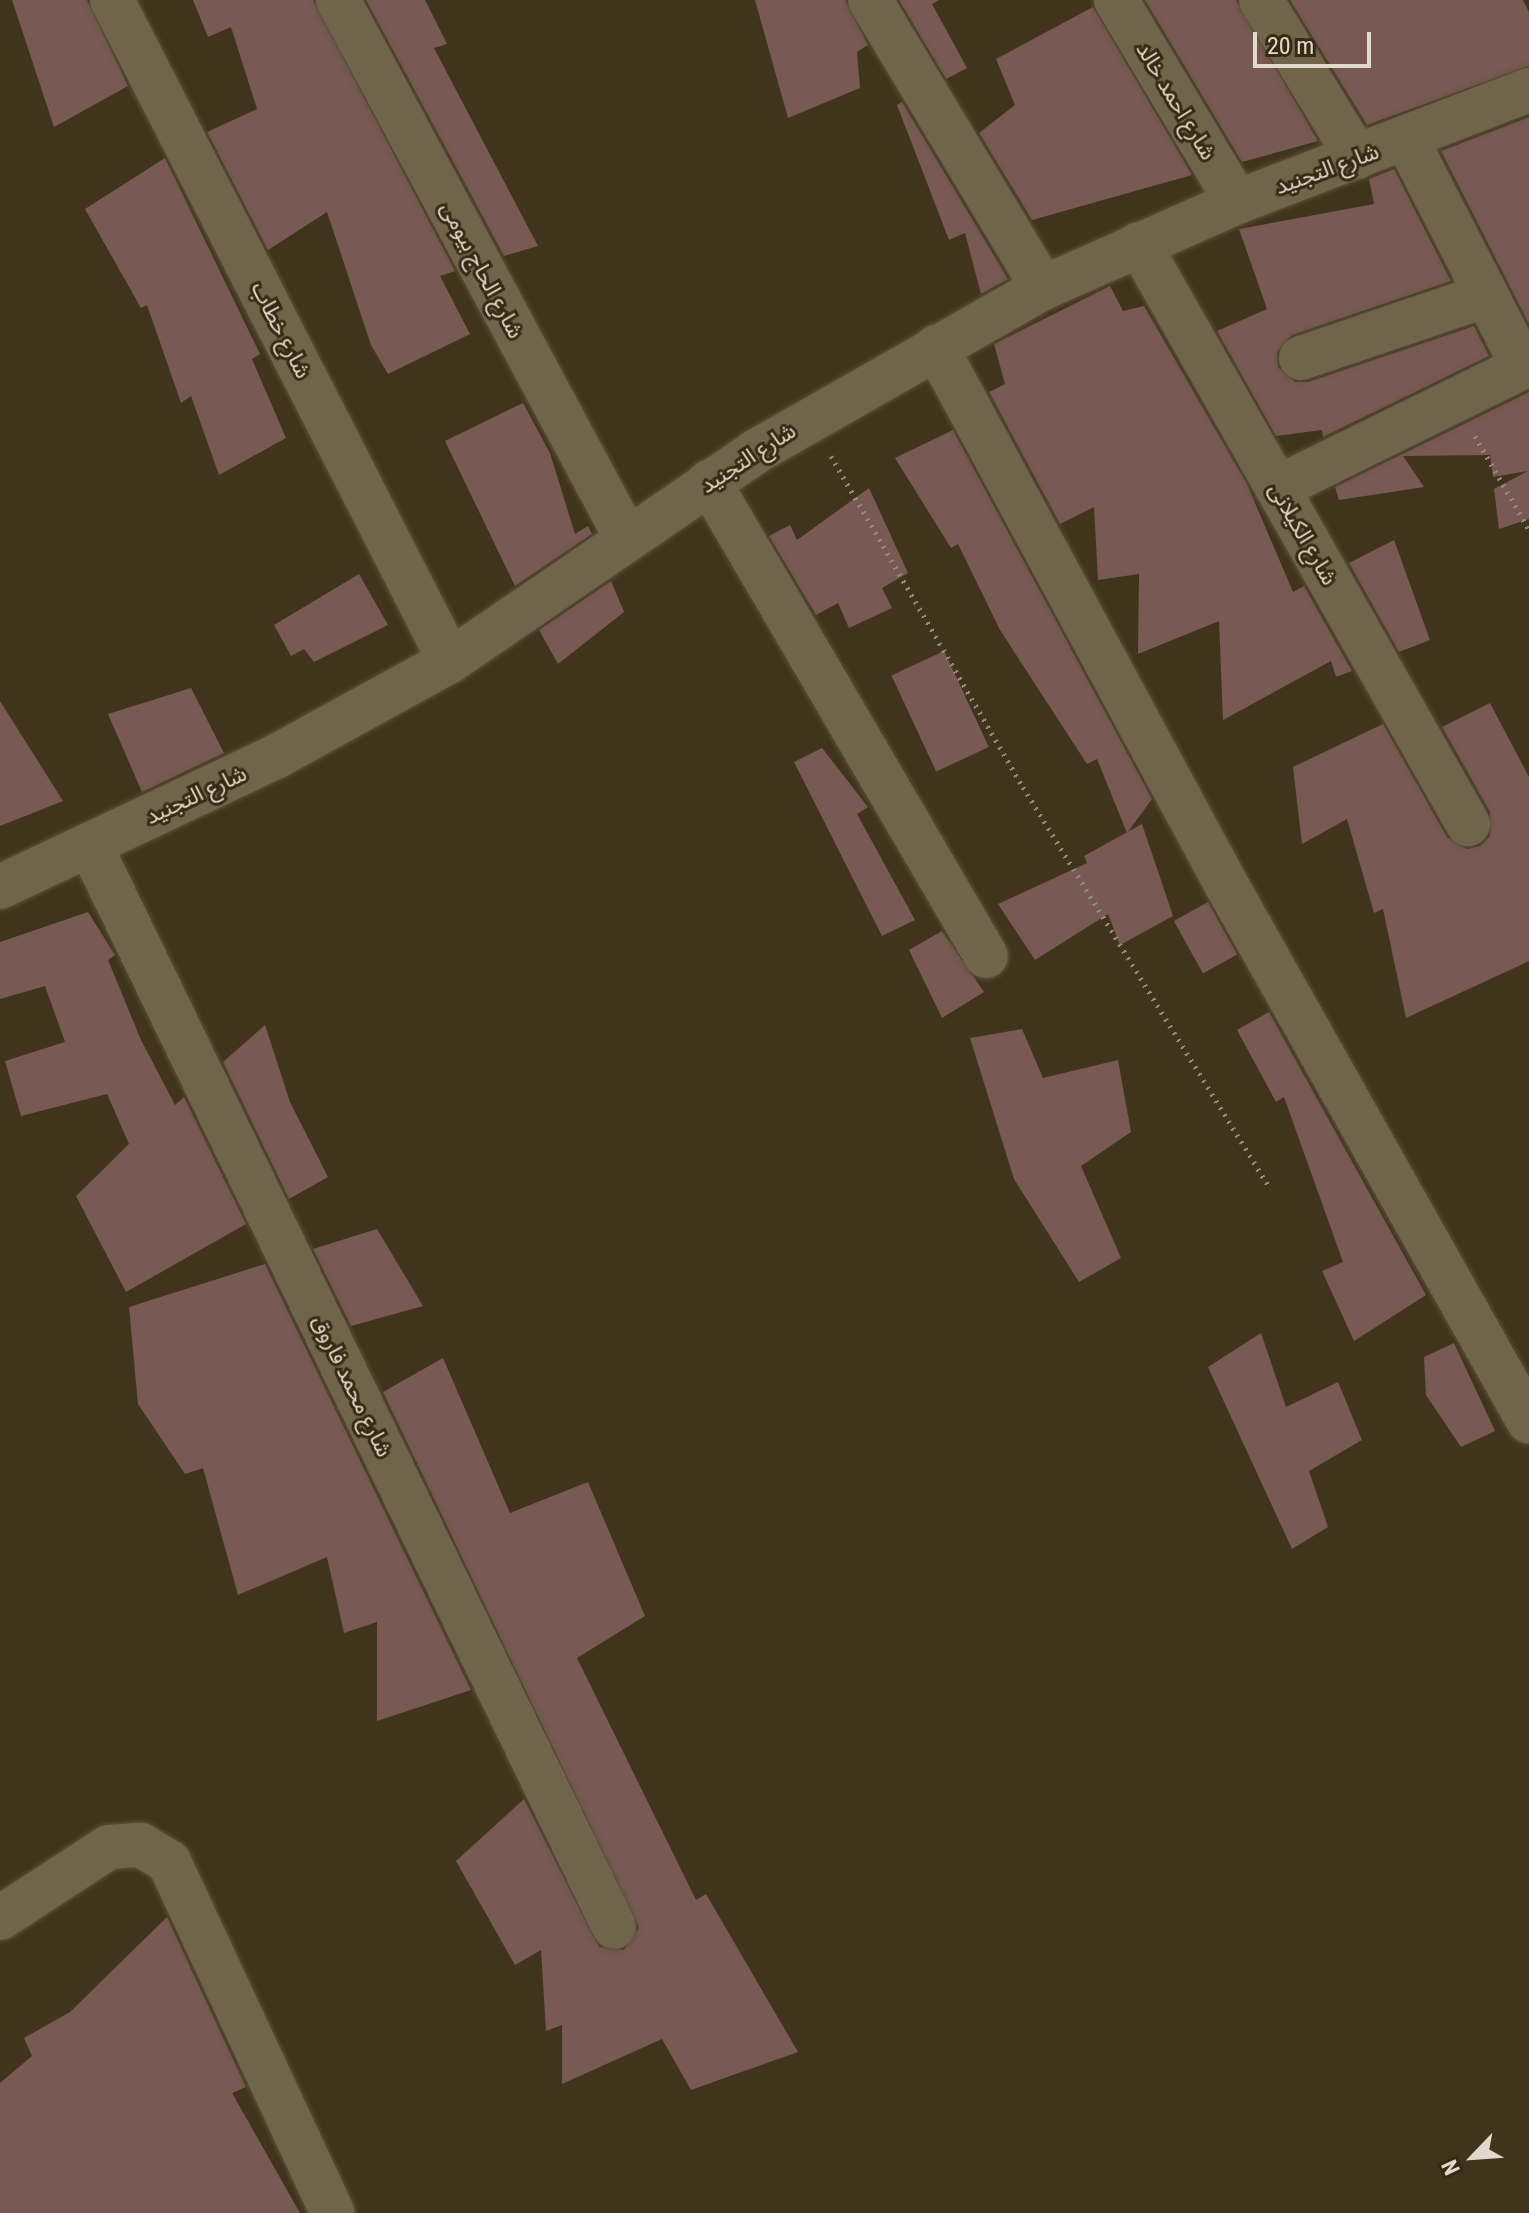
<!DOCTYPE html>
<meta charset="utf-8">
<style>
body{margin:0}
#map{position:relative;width:1529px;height:2213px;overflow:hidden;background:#40351c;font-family:"Roboto Condensed","Noto Sans Arabic",sans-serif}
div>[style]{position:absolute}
.building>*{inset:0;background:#785953;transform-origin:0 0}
.path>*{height:5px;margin-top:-2.5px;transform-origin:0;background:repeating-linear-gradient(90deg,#948b78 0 2px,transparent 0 8px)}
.roads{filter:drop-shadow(0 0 2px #5b513c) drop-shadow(0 0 2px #5b513c)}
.street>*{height:44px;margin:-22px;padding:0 22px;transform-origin:22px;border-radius:22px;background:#70644a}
span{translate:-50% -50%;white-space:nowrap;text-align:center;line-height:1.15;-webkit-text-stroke:6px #362b12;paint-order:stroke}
.street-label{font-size:22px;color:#e1dacc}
.north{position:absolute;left:1433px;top:2117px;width:80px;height:80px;-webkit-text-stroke:6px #362b12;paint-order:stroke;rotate:245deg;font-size:22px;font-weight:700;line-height:32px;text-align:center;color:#e1dacc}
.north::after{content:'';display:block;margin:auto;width:28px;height:36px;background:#e1dacc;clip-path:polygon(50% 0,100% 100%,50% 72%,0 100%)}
.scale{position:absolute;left:1253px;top:32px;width:118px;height:36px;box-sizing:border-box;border:4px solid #e1dacc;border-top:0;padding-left:10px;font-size:24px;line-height:28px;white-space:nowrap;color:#e1dacc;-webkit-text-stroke:6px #362b12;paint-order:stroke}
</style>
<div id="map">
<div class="building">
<div style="clip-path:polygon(12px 0,87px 0,128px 86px,54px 127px)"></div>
<div style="clip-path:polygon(193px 0,313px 0,455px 271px,440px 276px,470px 334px,388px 374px,371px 345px,327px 212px,268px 250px,207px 132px,257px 109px,231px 27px,208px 37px)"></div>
<div style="clip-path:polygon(366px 0,425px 0,447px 44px,434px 48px,538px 246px,504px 256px)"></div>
<div style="clip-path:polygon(755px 0,845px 0,868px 45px,857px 52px,860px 88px,788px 118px)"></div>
<div style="clip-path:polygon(899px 0,939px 0,932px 4px,967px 68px,946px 79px)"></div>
<div style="clip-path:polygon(1145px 0,1236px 0,1318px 141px,1242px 162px)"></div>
<div style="clip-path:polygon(1290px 0,1523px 0,1529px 12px,1529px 66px,1367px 125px)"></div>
<div style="clip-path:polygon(1093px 7px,1192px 175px,1032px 220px,979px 133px,1015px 105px,996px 59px)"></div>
<div style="clip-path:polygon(902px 102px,1008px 279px,981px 294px,965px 233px,949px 240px,897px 105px)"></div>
<div style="clip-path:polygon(1529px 117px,1529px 324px,1441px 151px)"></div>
<div style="clip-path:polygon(165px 158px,260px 354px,252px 359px,286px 438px,219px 475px,191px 396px,181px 403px,147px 305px,141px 308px,85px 209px)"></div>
<div style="clip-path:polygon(1394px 169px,1451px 281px,1292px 335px,1277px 352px,1278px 367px,1295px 382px,1308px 382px,1474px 326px,1489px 356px,1323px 437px,1322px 430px,1276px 436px,1217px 331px,1267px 309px,1239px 229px,1374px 204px,1369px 179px)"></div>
<div style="clip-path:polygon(1110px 286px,1123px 311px,1144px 306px,1247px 484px,1293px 592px,1304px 586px,1352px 671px,1336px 677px,1331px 661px,1223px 720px,1219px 621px,1138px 654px,1139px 574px,1098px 580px,1094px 507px,1060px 524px,989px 392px,1005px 384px,994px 344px)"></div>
<div style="clip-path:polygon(1529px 392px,1529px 519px,1499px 529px,1494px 489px,1528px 471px,1493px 477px,1490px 455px,1403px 456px,1424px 487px,1339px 500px,1335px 487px)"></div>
<div style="clip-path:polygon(523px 403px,550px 453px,575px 534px,588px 526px,592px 534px,515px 586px,445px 441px)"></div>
<div style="clip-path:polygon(953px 430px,1152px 799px,1127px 833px,1097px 759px,1087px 764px,1000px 630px,958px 544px,951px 548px,895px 458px)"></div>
<div style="clip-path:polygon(869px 488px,908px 573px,882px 588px,892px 608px,849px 628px,838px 603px,816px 615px,769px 536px,790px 525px,797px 540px)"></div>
<div style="clip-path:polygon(1394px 540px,1430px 640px,1399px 652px,1349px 563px)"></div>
<div style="clip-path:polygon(359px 574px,388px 625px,314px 662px,304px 649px,291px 656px,274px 625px)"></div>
<div style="clip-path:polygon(611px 581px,624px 612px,558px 664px,539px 630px)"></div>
<div style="left:944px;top:651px;width:106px;height:58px;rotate:65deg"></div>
<div style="clip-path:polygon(191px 688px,224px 753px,142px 792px,108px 714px)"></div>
<div style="clip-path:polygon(0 701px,63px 801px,0 826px)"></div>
<div style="clip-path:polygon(1490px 703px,1529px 777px,1529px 961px,1406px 1018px,1383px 909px,1374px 913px,1347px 819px,1302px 844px,1293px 767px,1383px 724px,1447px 837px,1467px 849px,1480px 846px,1490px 836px,1490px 812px,1442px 727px)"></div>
<div style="clip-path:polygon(822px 748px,868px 807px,857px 814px,915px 920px,882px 936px,794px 762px)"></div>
<div style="clip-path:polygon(1142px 824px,1173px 916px,1120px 945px,1108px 914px,1035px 960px,998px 904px,1087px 863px,1084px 856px)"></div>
<div style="left:1208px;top:902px;width:60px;height:39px;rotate:61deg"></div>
<div style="clip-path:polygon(88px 912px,115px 955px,108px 960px,141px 1040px,175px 1105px,184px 1097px,246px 1224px,126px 1292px,76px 1196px,129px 1144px,107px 1094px,21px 1116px,5px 1061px,65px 1042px,45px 986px,0 999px,0 942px)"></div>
<div style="clip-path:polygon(942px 931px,984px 992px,942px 1018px,909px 950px)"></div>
<div style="clip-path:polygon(1269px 1012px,1426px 1295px,1354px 1341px,1322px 1271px,1343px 1262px,1284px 1097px,1276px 1102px,1237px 1030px)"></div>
<div style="clip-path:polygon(265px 1025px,290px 1102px,328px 1177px,289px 1199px,223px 1062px)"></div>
<div style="clip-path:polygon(1022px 1029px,1043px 1078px,1118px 1060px,1131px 1132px,1081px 1166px,1121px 1258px,1079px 1282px,1014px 1179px,970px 1038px)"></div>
<div style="clip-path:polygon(377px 1229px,423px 1306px,351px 1326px,313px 1249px)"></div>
<div style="clip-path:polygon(265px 1264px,471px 1690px,377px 1721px,377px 1622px,344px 1633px,327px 1557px,238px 1595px,203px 1468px,185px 1474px,138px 1404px,129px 1307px)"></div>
<div style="clip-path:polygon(1261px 1333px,1286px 1407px,1338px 1382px,1362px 1440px,1309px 1471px,1328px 1527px,1292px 1549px,1208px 1367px)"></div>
<div style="clip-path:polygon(1454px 1343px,1495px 1431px,1461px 1447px,1426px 1395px,1424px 1357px)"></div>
<div style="clip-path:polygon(443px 1358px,510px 1513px,588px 1482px,645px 1616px,577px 1658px,696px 1900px,706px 1894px,798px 2052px,691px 2090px,662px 2039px,562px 2084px,562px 2025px,546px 2031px,541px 1950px,515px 1965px,456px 1861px,524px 1799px,599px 1947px,624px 1950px,639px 1928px,383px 1392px)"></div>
<div style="clip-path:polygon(167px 1917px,246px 2087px,232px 2093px,300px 2213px,0 2213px,0 2083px,32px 2056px,24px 2038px,70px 2012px)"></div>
</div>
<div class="path">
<div style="left:1475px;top:436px;width:108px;rotate:60.1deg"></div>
<div style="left:831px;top:456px;width:383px;rotate:59.9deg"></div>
<div style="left:1023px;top:787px;width:472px;rotate:58.4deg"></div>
</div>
<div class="roads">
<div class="street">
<div style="left:112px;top:0;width:742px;rotate:62.92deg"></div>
<div style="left:338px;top:0;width:612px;rotate:61.8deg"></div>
<div style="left:870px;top:0;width:336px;rotate:59deg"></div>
<div style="left:1116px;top:0;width:235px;rotate:59.1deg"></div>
<div style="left:1261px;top:0;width:184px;rotate:58.6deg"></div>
<div style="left:1407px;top:140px;width:255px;rotate:62.9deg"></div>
<div style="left:1523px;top:367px;width:7px;rotate:-27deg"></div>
<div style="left:1139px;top:244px;width:667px;rotate:60.44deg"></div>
<div style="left:936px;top:347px;width:610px;rotate:61.63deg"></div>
<div style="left:1226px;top:884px;width:617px;rotate:60.61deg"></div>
<div style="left:1301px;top:358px;width:196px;rotate:-18.7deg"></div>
<div style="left:709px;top:482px;width:549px;rotate:59.7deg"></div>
<div style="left:1277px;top:488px;width:274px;rotate:-26.2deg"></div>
<div style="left:90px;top:845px;width:1202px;rotate:64.16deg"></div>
<div style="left:0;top:887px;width:306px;rotate:-25.3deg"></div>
<div style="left:277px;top:756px;width:197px;rotate:-28.8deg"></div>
<div style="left:450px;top:661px;width:370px;rotate:-34.4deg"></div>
<div style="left:755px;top:452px;width:331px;rotate:-29.7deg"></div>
<div style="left:1043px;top:288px;width:212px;rotate:-23.9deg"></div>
<div style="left:1237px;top:202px;width:313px;rotate:-21deg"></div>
<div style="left:0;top:1918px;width:130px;rotate:-33.1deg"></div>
<div style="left:109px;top:1847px;width:32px;rotate:-4deg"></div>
<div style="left:141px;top:1845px;width:33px;rotate:31deg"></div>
<div style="left:169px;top:1862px;width:387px;rotate:65deg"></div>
</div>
</div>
<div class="street-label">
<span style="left:1176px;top:101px;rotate:59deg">شارع احمد خالد</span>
<span style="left:1327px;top:169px;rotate:-20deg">شارع التجنيد</span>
<span style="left:482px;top:270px;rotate:62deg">شارع الحاج بيومى</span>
<span style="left:281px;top:330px;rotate:63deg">شارع خطاب</span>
<span style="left:748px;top:458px;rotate:-33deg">شارع التجنيد</span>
<span style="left:1303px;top:534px;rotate:60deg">شارع الكيلانى</span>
<span style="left:196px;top:795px;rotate:-25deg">شارع التجنيد</span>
<span style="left:352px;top:1386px;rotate:64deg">شارع محمد فاروق</span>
</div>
<div class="north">N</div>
<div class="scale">20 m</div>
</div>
